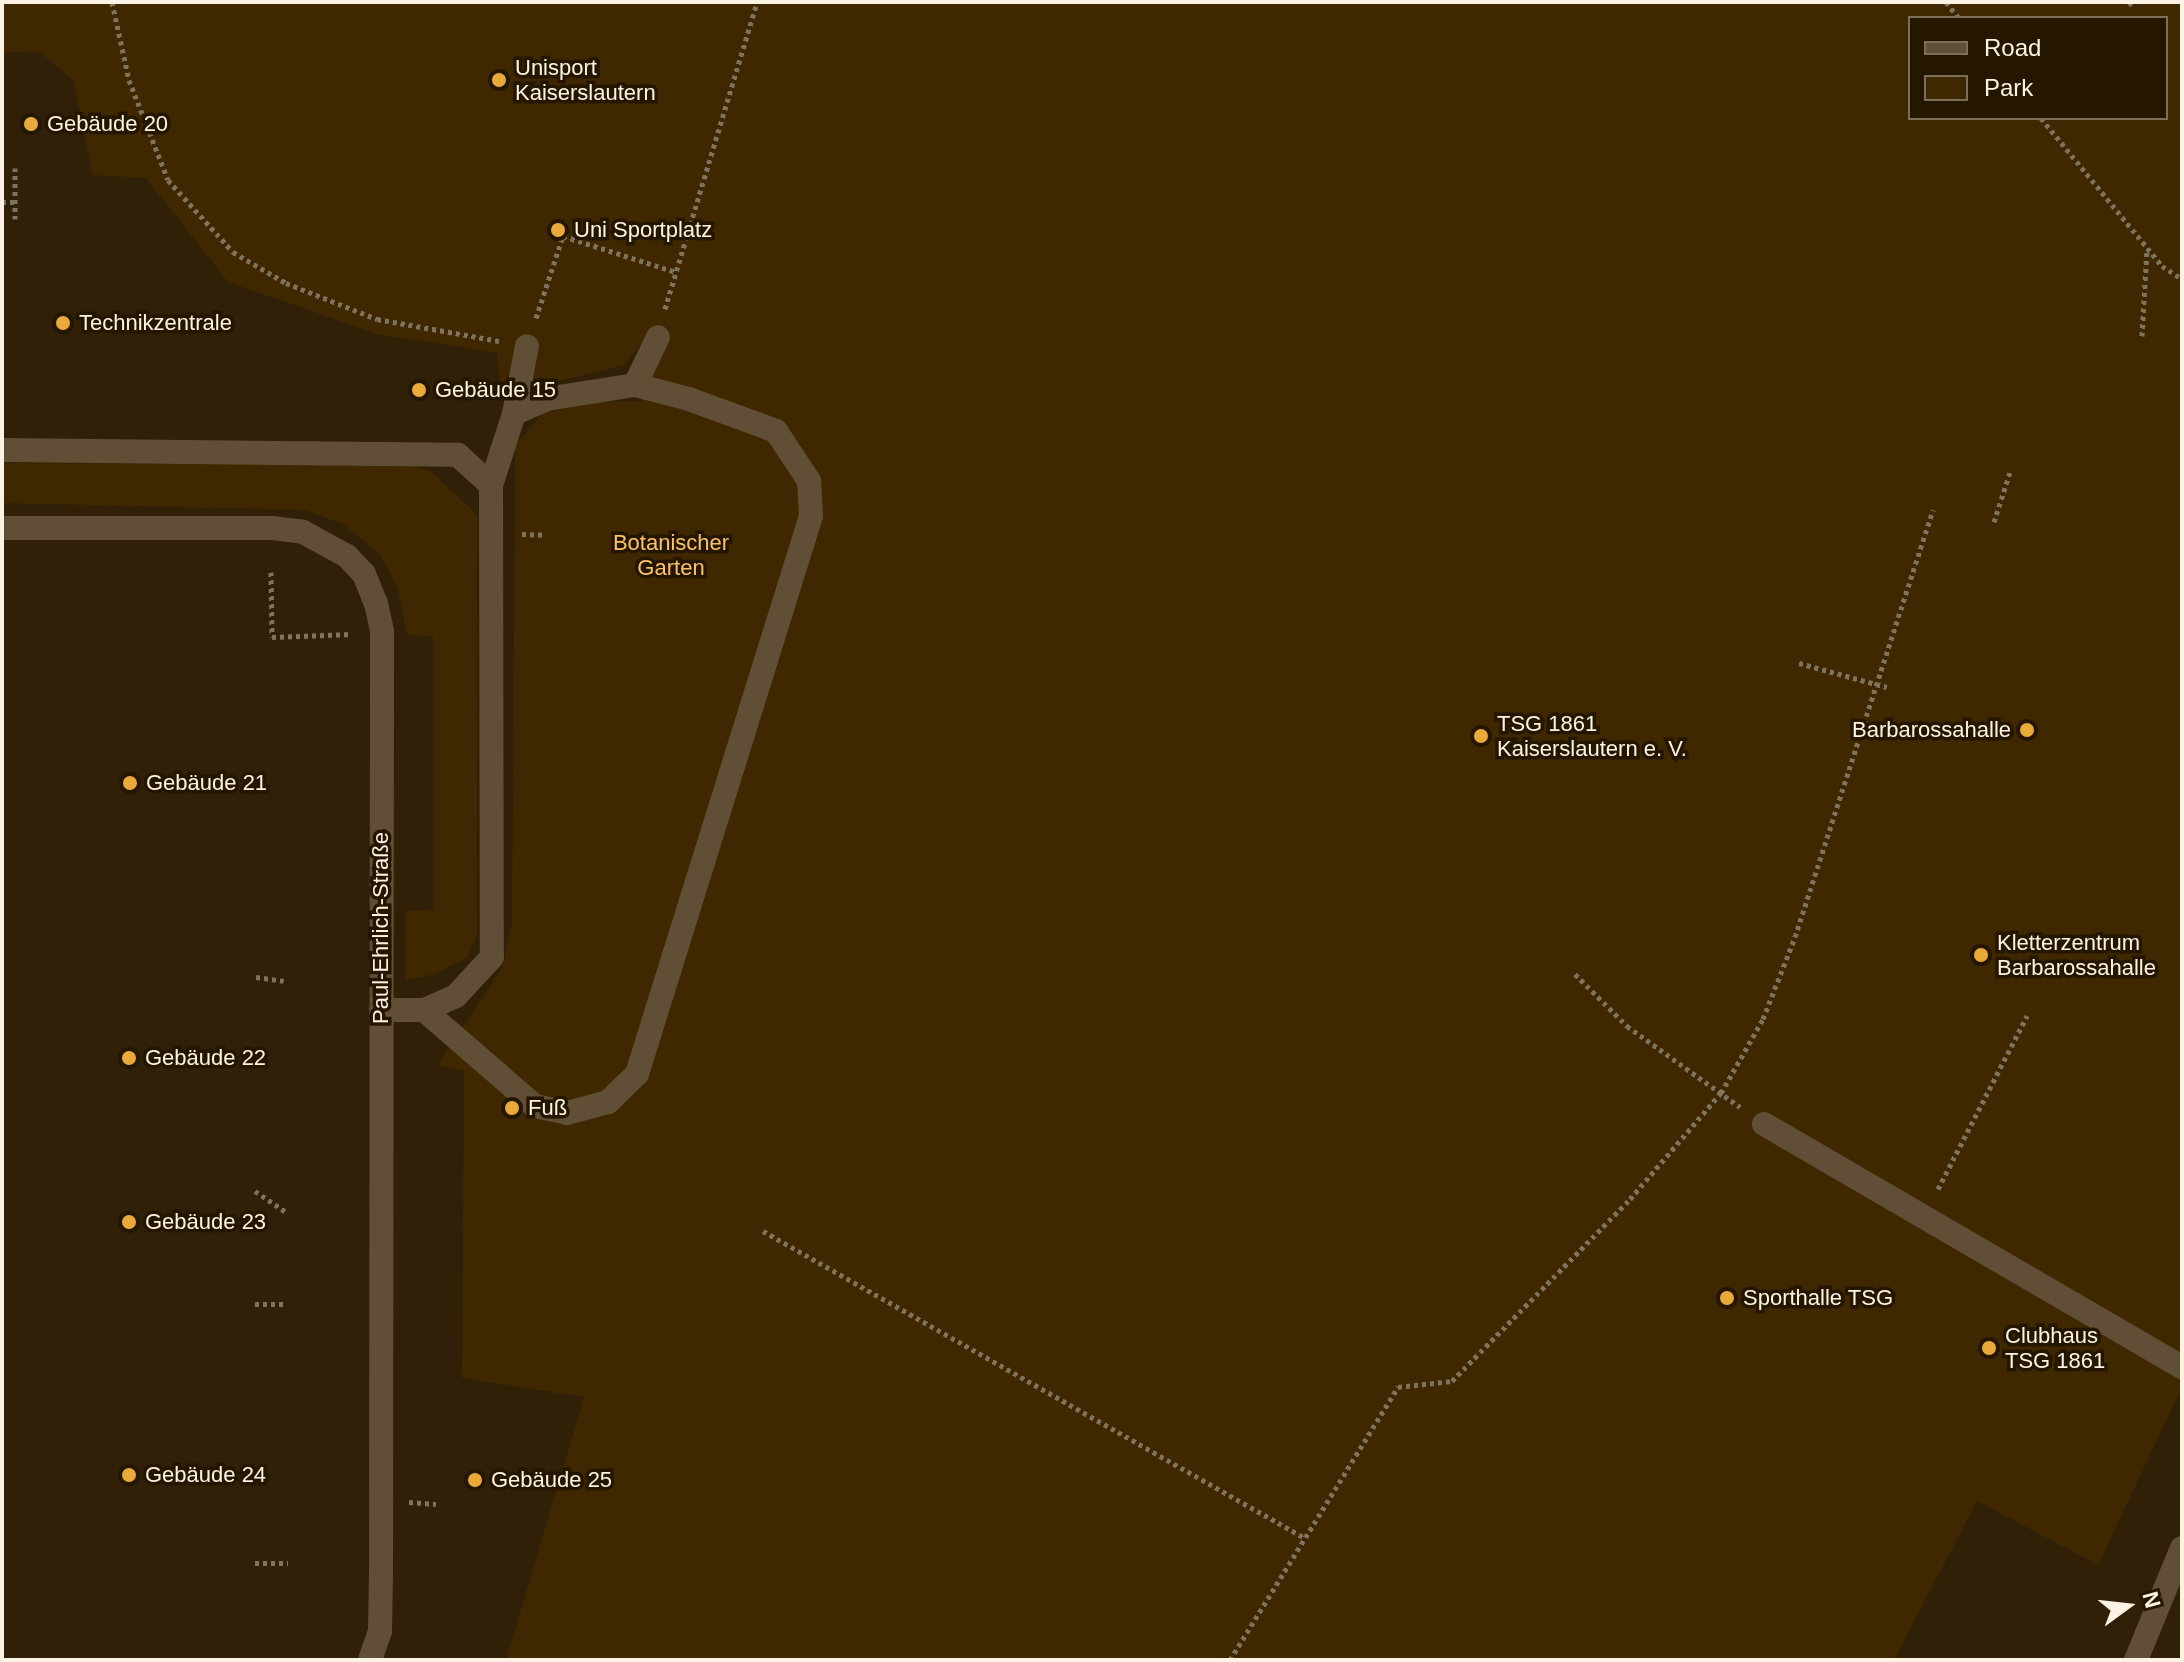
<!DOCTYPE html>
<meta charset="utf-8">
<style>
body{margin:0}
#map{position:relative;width:2184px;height:1662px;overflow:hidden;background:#2f2007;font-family:Helvetica,sans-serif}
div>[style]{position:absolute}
.green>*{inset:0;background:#3f2800}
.path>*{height:5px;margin-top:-2.5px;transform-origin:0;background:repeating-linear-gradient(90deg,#80735e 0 4px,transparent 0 8px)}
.minor>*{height:24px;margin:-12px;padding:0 12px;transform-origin:12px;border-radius:12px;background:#604f36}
.dots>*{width:22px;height:22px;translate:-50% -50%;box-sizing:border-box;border:4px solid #251600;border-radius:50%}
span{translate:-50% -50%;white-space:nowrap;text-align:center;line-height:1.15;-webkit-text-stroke:7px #251600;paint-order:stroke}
.poi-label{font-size:22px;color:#fdf3e4}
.left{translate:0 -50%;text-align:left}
.right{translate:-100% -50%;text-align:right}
.park-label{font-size:22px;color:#fac269}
.street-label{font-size:22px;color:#fdf3e4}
.frame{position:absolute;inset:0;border:4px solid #fdf3e4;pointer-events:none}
.legend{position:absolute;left:1908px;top:16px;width:260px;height:104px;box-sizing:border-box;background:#251600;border:2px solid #7b6e5b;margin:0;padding:10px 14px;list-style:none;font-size:24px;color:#fdf3e4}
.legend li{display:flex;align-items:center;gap:16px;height:40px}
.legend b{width:40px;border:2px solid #7b6e5b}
.north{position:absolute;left:2088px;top:1566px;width:80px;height:80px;-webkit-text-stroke:6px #251600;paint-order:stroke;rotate:75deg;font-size:22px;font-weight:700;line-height:32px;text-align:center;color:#fdf3e4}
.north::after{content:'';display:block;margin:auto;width:28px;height:36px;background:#fdf3e4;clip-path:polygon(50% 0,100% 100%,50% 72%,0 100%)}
</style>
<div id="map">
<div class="green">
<div style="clip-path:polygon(evenodd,2px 2px,2182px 2px,2182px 1387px,2098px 1565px,1977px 1501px,1894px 1660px,506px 1660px,584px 1397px,462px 1378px,464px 1071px,437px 1065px,503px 966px,512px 922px,515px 446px,543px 413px,599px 402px,640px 401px,669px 340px,646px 336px,625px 365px,501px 395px,497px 353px,377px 334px,228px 282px,146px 178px,93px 175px,73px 80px,41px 53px,2px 52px,2px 2px,1910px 18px,2166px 18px,2166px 118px,1910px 118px,1910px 18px)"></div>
<div style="clip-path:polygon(2px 463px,411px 465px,431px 471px,477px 515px,477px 934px,468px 957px,435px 974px,405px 980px,406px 911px,433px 910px,433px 636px,407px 635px,398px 589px,380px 554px,343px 524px,305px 510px,2px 503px)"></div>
</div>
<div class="path">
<div style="left:112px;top:2px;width:80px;rotate:77.7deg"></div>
<div style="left:129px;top:80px;width:107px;rotate:68.7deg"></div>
<div style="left:168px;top:180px;width:97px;rotate:47.9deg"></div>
<div style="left:233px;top:252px;width:61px;rotate:30.3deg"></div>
<div style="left:286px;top:283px;width:98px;rotate:21.6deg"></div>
<div style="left:377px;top:319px;width:124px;rotate:10.2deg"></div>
<div style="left:1946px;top:2px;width:21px;rotate:51deg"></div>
<div style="left:2129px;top:2px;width:7px;rotate:45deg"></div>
<div style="left:2041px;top:118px;width:191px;rotate:50.7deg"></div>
<div style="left:2162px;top:266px;width:24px;rotate:33deg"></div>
<div style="left:2px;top:202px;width:13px"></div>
<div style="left:15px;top:219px;width:51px;rotate:-90deg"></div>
<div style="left:665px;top:309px;width:320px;rotate:-73.3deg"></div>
<div style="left:536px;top:318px;width:86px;rotate:-71.8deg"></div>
<div style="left:563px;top:236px;width:119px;rotate:17.7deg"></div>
<div style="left:2142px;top:336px;width:87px;rotate:-86.7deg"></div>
<div style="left:1994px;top:522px;width:52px;rotate:-72.3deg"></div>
<div style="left:522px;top:534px;width:23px;rotate:2deg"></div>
<div style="left:271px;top:572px;width:65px;rotate:89.1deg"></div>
<div style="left:272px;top:637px;width:80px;rotate:-2.1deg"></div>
<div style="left:1799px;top:663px;width:91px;rotate:15.3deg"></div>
<div style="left:1575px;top:974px;width:74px;rotate:45deg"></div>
<div style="left:1627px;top:1026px;width:139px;rotate:35.6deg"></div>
<div style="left:256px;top:977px;width:28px;rotate:8deg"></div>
<div style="left:1938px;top:1189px;width:195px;rotate:-62.8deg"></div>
<div style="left:255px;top:1191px;width:36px;rotate:34deg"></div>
<div style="left:763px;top:1231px;width:623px;rotate:29.53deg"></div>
<div style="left:255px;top:1304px;width:29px"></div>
<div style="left:409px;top:1502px;width:27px;rotate:4deg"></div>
<div style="left:255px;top:1563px;width:33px"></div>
<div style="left:1230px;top:1660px;width:321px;rotate:-58.4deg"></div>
<div style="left:1398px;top:1387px;width:54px;rotate:-6.3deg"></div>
<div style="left:1452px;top:1381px;width:255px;rotate:-45.6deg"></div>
<div style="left:1630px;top:1199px;width:140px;rotate:-49.4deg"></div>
<div style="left:1721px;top:1093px;width:85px;rotate:-60.4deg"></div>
<div style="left:1763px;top:1019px;width:88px;rotate:-68.7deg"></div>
<div style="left:1795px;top:937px;width:449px;rotate:-72.1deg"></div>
</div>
<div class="minor">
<div style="left:635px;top:385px;width:53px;rotate:-64.4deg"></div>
<div style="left:2px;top:450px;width:456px;rotate:0.6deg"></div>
<div style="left:458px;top:455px;width:45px;rotate:42.3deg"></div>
<div style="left:491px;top:485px;width:472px;rotate:89.9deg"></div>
<div style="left:492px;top:957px;width:53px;rotate:132.7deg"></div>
<div style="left:456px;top:996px;width:35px;rotate:156deg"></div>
<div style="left:424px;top:1010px;width:43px;rotate:180deg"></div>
<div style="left:491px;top:485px;width:75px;rotate:-72.1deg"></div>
<div style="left:514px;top:414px;width:69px;rotate:-79.2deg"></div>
<div style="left:2px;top:528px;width:270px"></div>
<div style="left:272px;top:528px;width:31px;rotate:7deg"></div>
<div style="left:303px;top:532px;width:50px;rotate:28.6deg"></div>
<div style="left:347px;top:556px;width:25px;rotate:47deg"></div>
<div style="left:364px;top:574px;width:31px;rotate:68deg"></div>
<div style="left:376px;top:603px;width:29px;rotate:78deg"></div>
<div style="left:382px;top:631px;width:943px;rotate:90.06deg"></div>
<div style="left:381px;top:1574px;width:57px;rotate:91deg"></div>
<div style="left:380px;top:1631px;width:31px;rotate:109deg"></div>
<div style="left:424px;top:1010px;width:147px;rotate:40.9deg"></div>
<div style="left:535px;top:1106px;width:33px;rotate:12deg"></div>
<div style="left:567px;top:1113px;width:42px;rotate:-15deg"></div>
<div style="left:608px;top:1102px;width:40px;rotate:-44deg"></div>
<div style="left:637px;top:1074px;width:584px;rotate:-72.68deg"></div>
<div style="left:811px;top:516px;width:35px;rotate:-93deg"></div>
<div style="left:809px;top:481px;width:60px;rotate:-123.4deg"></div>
<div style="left:776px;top:431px;width:93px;rotate:-159.8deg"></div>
<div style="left:689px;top:399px;width:56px;rotate:-165.5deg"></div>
<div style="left:635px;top:385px;width:89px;rotate:171deg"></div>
<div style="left:547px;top:399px;width:36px;rotate:156deg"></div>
<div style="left:1764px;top:1124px;width:484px;rotate:30.2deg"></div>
<div style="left:2136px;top:1660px;width:121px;rotate:-67.7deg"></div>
</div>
<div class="dots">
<div style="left:499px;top:80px;background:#eaaa39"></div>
<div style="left:31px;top:124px;background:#eaaa39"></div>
<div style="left:558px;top:230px;background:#eaaa39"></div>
<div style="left:63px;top:323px;background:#eaaa39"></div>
<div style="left:419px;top:390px;background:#eaaa39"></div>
<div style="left:2027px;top:730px;background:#eaaa39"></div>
<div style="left:1481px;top:736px;background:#eaaa39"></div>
<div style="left:130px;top:783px;background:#eaaa39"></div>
<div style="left:1981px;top:955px;background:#eaaa39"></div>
<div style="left:129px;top:1058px;background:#eaaa39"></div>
<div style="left:512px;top:1108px;background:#eaaa39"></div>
<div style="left:129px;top:1222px;background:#eaaa39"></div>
<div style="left:1727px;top:1298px;background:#eaaa39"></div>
<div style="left:1989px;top:1348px;background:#eaaa39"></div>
<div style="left:129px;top:1475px;background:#eaaa39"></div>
<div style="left:475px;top:1480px;background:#eaaa39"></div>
</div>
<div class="poi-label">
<span class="left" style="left:515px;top:80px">Unisport<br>Kaiserslautern</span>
<span class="left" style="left:47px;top:124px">Gebäude 20</span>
<span class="left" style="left:574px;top:230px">Uni Sportplatz</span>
<span class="left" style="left:79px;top:323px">Technikzentrale</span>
<span class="left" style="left:435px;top:390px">Gebäude 15</span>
<span class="left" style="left:1497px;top:736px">TSG 1861<br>Kaiserslautern e. V.</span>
<span class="right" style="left:2011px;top:730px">Barbarossahalle</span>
<span class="left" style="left:146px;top:783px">Gebäude 21</span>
<span class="left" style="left:1997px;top:955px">Kletterzentrum<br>Barbarossahalle</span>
<span class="left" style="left:145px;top:1058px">Gebäude 22</span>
<span class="left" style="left:528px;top:1108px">Fuß</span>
<span class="left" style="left:145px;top:1222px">Gebäude 23</span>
<span class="left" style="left:1743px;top:1298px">Sporthalle TSG</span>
<span class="left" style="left:2005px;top:1348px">Clubhaus<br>TSG 1861</span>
<span class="left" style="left:145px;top:1475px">Gebäude 24</span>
<span class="left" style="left:491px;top:1480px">Gebäude 25</span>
</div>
<div class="park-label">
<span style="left:671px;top:555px">Botanischer<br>Garten</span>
</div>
<div class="street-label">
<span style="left:381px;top:928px;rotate:-90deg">Paul-Ehrlich-Straße</span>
</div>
<div class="frame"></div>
<ul class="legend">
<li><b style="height:10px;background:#604f36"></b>Road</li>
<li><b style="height:22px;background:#3f2800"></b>Park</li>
</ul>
<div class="north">N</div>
</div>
